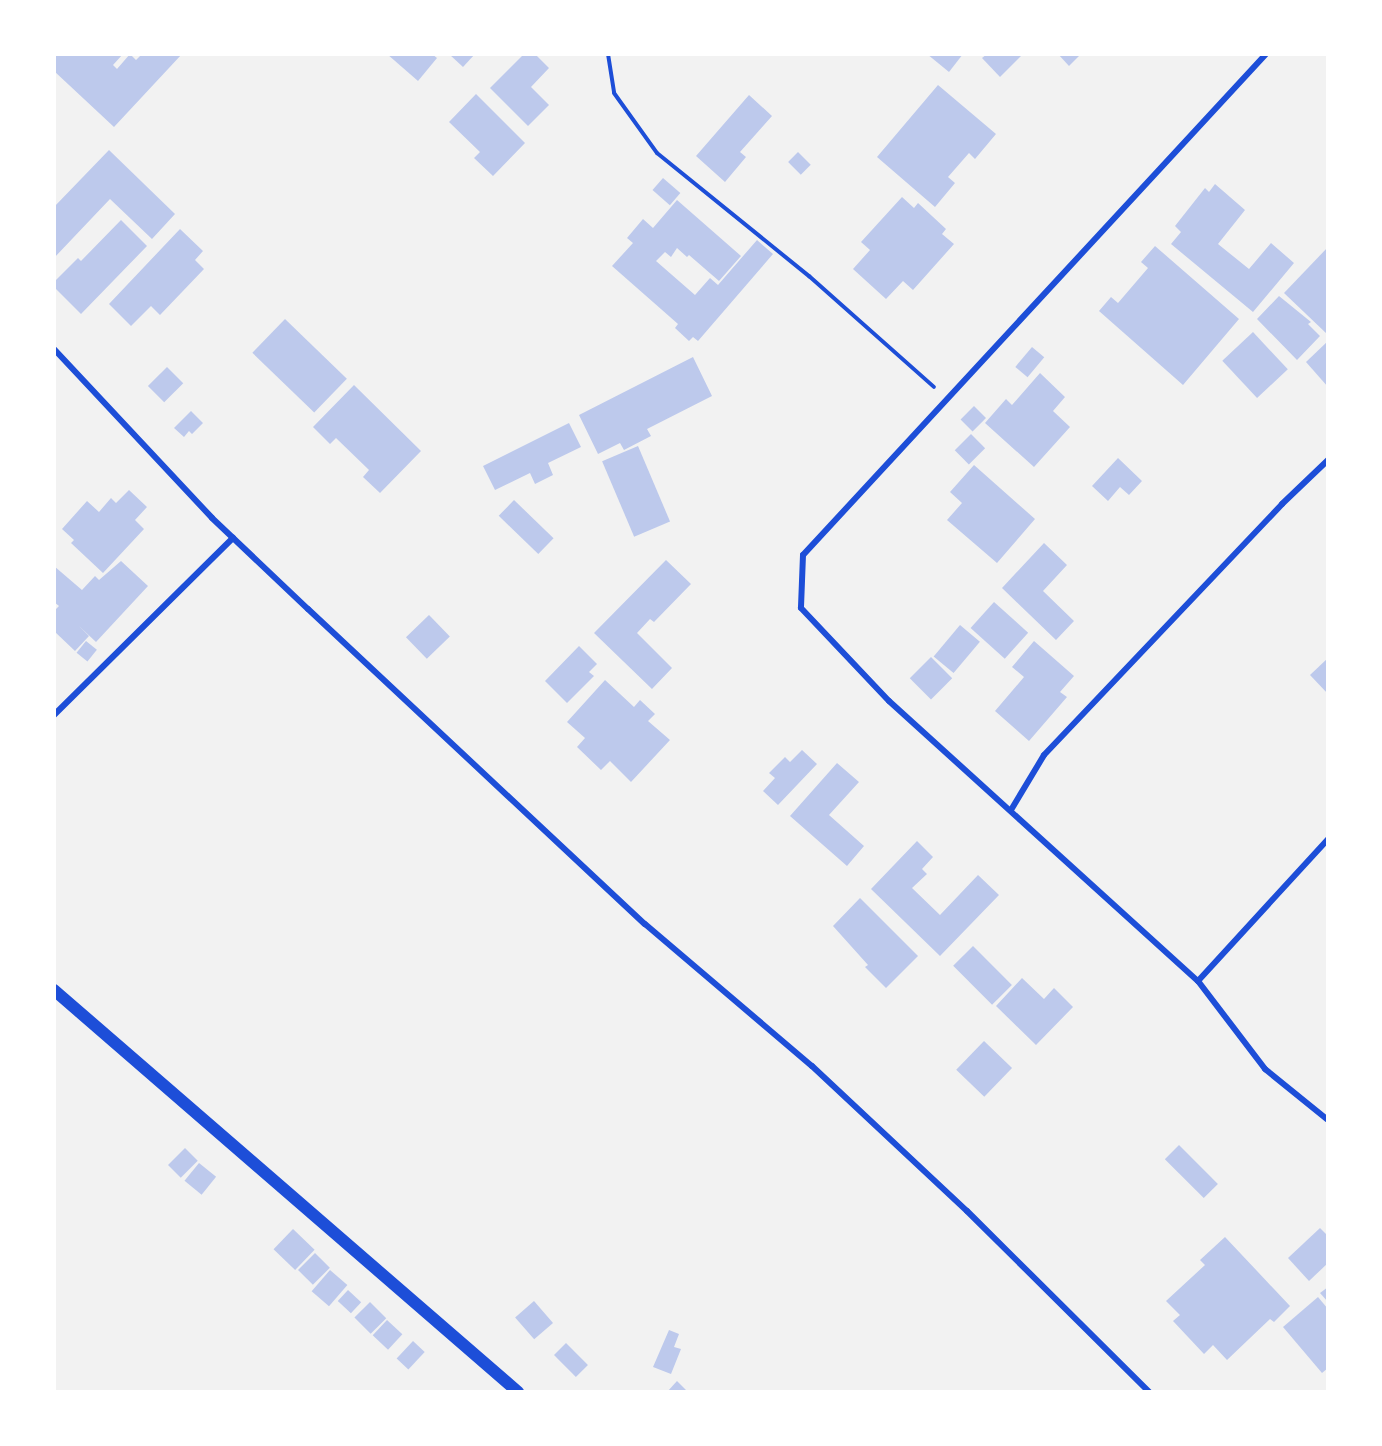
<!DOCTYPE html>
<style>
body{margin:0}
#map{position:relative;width:1382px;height:1446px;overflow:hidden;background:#f2f2f2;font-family:"PT Serif",serif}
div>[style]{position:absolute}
.building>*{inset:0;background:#bdc9ec;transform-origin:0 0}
.path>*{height:4px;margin:-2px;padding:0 2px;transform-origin:2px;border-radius:2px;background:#1d4ed8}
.minor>*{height:6px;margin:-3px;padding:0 3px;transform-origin:3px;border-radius:3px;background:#1d4ed8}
.secondary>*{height:12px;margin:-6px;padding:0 6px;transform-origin:6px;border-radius:6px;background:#1d4ed8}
span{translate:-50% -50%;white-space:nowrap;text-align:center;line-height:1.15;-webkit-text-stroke:6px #fff;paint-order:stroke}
.frame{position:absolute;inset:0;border:56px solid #fff;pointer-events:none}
</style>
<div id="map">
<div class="building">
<div style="clip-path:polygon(54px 54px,123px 54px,113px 65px,117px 69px,130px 54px,136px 60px,142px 54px,182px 54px,114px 127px,54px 71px)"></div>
<div style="clip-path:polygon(387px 54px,432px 54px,437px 58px,418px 81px)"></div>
<div style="clip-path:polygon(449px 54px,475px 54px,463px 67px)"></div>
<div style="clip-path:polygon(524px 54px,535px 54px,549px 68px,531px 87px,549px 105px,528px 126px,490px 88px)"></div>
<div style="clip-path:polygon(927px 54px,963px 54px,949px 72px)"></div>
<div style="clip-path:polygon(987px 54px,1023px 54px,1000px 77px,982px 58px)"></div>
<div style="clip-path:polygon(1058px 54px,1081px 54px,1069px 66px)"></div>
<div style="clip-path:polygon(938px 85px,996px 134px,975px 159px,969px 153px,948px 177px,955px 183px,935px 207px,877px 157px)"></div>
<div style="clip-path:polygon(476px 94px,525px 143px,493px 176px,474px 158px,480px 152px,449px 122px)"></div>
<div style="clip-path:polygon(749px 95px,772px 116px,740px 152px,746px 157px,725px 182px,696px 156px)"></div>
<div style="clip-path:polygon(109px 150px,175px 214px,152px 239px,110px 199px,54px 258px,54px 207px)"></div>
<div style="left:798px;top:152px;width:18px;height:14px;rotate:45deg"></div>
<div style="left:663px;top:178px;width:23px;height:16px;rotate:41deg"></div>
<div style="clip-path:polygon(1215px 184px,1245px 210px,1218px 244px,1249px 269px,1271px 243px,1294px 263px,1253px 312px,1171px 244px,1181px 232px,1175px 226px,1205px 188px,1209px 192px)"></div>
<div style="clip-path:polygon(902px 197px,914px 208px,918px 203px,946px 229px,942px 234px,954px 244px,913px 290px,903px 281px,886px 299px,853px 269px,870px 250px,861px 242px)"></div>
<div style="clip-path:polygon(677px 200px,741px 256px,719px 281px,689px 255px,687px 257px,677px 248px,671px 257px,665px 252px,656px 261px,695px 295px,710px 278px,718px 285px,757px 240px,773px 254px,698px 341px,693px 337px,689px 341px,675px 328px,678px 324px,612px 266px,633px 243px,627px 238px,643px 219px,653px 228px)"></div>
<div style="clip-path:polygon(121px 220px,147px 246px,81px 314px,54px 287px,54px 282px,78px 258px,81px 261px)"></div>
<div style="clip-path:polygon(180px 229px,203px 251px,195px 260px,204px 269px,160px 315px,151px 306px,131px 326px,109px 304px)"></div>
<div style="clip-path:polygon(1155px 246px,1239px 319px,1183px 385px,1099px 311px,1111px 297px,1118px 303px,1148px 268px,1141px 262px)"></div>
<div style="clip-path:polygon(1328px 247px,1328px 333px,1327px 334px,1284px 293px)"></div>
<div style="clip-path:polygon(1279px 296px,1311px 322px,1308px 324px,1320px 336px,1297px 360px,1257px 319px)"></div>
<div style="left:285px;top:319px;width:86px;height:47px;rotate:44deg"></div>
<div style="left:1253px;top:332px;width:51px;height:42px;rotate:47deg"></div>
<div style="clip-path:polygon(1328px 341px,1328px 387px,1306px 362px)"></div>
<div style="left:1032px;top:347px;width:16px;height:26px;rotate:40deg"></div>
<div style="clip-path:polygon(693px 357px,712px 396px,647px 429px,651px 436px,624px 450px,620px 443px,598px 454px,579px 415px)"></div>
<div style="left:167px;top:367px;width:23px;height:27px;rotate:45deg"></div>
<div style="clip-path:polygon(1040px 373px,1065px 397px,1053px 411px,1070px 427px,1034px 467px,985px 423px,1006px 399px,1012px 405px)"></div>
<div style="clip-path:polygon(354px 385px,421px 451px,380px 493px,363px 477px,369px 470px,336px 438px,330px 444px,313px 427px)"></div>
<div style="left:974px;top:406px;width:17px;height:19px;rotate:45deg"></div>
<div style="clip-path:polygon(191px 411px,203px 423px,192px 434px,189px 431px,184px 437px,174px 428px)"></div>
<div style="clip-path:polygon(569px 423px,581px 447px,548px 463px,553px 475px,535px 484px,530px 473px,495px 490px,483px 466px)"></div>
<div style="left:971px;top:434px;width:20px;height:23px;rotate:45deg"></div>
<div style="left:638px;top:446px;width:82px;height:39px;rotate:67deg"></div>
<div style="clip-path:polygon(1118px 458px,1142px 481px,1129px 495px,1120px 487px,1108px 501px,1092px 486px)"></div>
<div style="clip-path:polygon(974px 465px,1035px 519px,997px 563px,947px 520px,962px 503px,950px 492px)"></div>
<div style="clip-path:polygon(129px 490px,147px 507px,135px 520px,144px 529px,103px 573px,71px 543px,74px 540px,62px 529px,87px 501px,99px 512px,111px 498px,116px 503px)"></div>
<div style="left:514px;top:500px;width:55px;height:22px;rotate:44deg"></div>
<div style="clip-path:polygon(1044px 543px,1067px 565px,1043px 591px,1074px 621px,1056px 640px,1002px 588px)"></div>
<div style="clip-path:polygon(666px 560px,691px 584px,654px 622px,650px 619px,637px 633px,672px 668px,652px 689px,594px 633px)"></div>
<div style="clip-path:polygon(121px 561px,148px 586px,96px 642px,79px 626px,89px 636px,75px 651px,54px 631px,54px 611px,59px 606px,54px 602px,54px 566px,82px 590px,95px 576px,99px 580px)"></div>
<div style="left:994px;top:602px;width:46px;height:35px;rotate:42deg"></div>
<div style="left:429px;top:615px;width:30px;height:32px;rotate:46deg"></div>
<div style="left:960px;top:625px;width:26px;height:41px;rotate:40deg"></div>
<div style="left:86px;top:641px;width:14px;height:15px;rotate:39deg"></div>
<div style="clip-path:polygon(1034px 641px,1074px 676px,1060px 692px,1067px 697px,1029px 741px,995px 711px,1024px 677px,1012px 667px)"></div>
<div style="clip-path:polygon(579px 646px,597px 664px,589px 672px,594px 676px,567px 703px,545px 681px)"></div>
<div style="left:931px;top:657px;width:30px;height:30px;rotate:45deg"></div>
<div style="clip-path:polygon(1328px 658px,1328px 694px,1310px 675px)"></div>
<div style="clip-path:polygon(605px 680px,634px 707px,640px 700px,655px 714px,648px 721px,670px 740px,631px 782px,610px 761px,601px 770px,577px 747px,585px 738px,567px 722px)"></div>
<div style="clip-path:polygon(802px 750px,817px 764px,778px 805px,763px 791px,775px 778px,769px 773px,785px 757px,790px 762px)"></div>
<div style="clip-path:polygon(837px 763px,859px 782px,829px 815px,864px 846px,847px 866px,790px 816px)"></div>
<div style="clip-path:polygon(917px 841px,933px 857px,922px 869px,927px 874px,912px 888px,940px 915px,978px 875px,999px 895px,940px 956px,871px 889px)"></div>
<div style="clip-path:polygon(860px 898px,918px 956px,886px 988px,865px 967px,868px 965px,833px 926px)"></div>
<div style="left:973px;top:946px;width:55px;height:28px;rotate:45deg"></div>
<div style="clip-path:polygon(1022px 978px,1044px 999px,1054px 988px,1073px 1007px,1036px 1045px,996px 1006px)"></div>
<div style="left:984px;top:1041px;width:39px;height:40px;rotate:44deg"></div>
<div style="left:1179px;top:1145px;width:55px;height:20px;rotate:45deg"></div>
<div style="left:185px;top:1148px;width:18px;height:24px;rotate:45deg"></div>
<div style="left:199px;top:1163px;width:22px;height:23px;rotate:39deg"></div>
<div style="clip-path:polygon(1320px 1228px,1328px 1236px,1328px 1263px,1309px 1281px,1288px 1258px)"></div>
<div style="left:293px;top:1229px;width:30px;height:28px;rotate:44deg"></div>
<div style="clip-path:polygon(1225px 1237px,1290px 1306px,1274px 1322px,1270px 1319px,1227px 1360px,1213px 1345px,1204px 1354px,1173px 1321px,1180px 1315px,1166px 1301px,1205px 1265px,1200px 1260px)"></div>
<div style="left:315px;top:1253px;width:21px;height:24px;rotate:45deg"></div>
<div style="left:330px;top:1270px;width:23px;height:28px;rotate:41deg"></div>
<div style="clip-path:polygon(1328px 1287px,1328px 1302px,1320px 1293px)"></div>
<div style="left:348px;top:1290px;width:18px;height:15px;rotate:43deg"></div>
<div style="clip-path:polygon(1318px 1297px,1328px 1309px,1328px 1368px,1322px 1373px,1283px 1327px)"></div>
<div style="left:534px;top:1301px;width:29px;height:25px;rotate:49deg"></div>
<div style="left:370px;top:1302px;width:23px;height:22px;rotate:45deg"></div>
<div style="left:387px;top:1320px;width:21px;height:21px;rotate:43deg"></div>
<div style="clip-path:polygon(669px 1330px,679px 1334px,674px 1347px,681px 1349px,671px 1374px,653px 1367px)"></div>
<div style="left:413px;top:1341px;width:16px;height:24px;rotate:43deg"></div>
<div style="left:566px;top:1343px;width:31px;height:17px;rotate:45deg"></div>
<div style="clip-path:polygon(677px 1381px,688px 1392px,667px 1392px)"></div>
</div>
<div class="path">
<div style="left:608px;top:54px;width:39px;rotate:81deg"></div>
<div style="left:614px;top:93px;width:74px;rotate:54.4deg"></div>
<div style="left:657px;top:153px;width:196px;rotate:39deg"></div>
<div style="left:809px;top:276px;width:167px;rotate:41.6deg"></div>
</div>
<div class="minor">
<div style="left:1266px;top:54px;width:682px;rotate:132.74deg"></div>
<div style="left:803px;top:555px;width:53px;rotate:92.2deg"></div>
<div style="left:801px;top:608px;width:128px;rotate:46.6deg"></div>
<div style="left:889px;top:701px;width:417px;rotate:42.2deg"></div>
<div style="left:1198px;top:981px;width:111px;rotate:52.7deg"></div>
<div style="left:1265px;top:1069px;width:81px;rotate:39deg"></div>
<div style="left:54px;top:349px;width:231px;rotate:46.9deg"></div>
<div style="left:212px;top:518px;width:132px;rotate:43.5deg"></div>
<div style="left:308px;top:609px;width:461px;rotate:43.1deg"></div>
<div style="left:645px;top:924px;width:219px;rotate:40.4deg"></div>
<div style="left:812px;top:1066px;width:212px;rotate:43.1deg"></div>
<div style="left:967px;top:1211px;width:257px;rotate:44.8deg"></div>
<div style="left:54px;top:715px;width:252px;rotate:-44.7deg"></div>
<div style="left:1011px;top:810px;width:64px;rotate:-59deg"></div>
<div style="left:1044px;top:755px;width:346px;rotate:-46.5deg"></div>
<div style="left:1282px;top:504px;width:64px;rotate:-43.7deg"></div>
<div style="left:1198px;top:981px;width:193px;rotate:-47.5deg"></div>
</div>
<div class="secondary">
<div style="left:54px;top:990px;width:614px;rotate:40.9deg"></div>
</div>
<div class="frame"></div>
</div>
